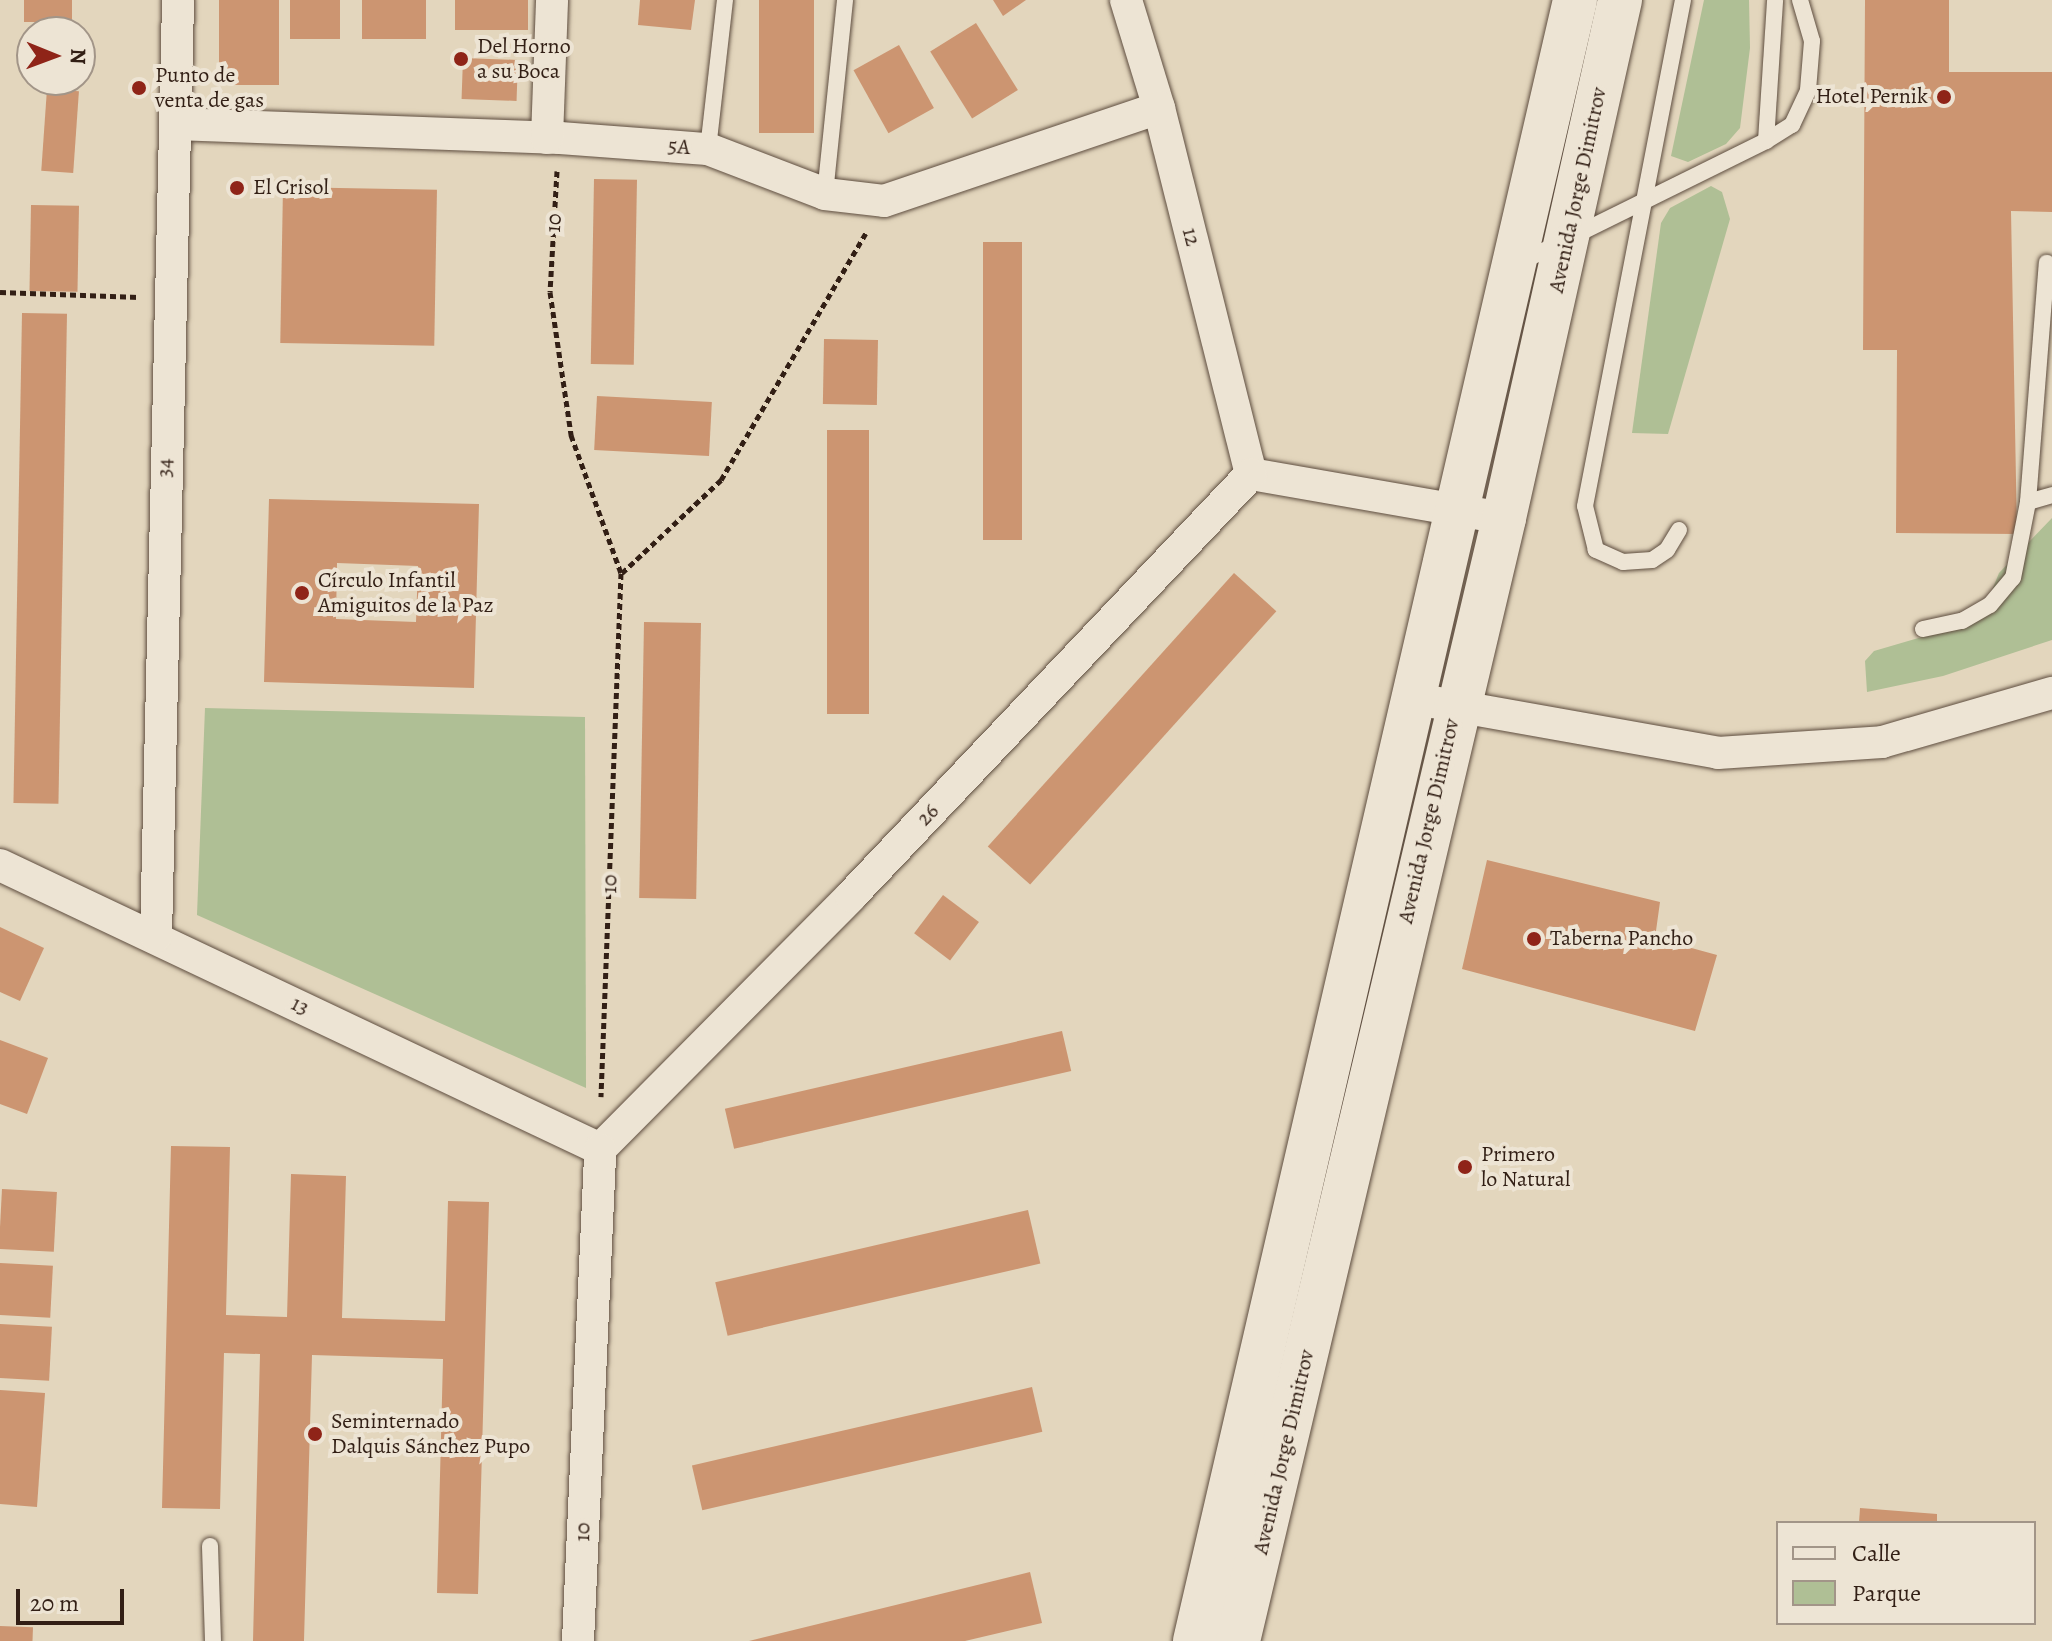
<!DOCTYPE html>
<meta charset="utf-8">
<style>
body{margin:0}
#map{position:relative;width:2052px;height:1641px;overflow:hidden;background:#e3d6bd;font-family:Alegreya,serif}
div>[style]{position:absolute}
.green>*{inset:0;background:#afbf95}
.building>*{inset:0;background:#cc9571;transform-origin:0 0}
.path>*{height:5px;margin-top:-2.5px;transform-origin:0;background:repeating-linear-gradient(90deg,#321f15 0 6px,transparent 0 10px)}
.roads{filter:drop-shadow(0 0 2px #5e4d3f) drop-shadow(0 0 2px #5e4d3f)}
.service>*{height:16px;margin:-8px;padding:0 8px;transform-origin:8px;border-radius:8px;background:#ede4d4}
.minor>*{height:32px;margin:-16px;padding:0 16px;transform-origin:16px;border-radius:16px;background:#ede4d4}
.secondary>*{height:44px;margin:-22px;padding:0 22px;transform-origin:22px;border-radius:22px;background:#ede4d4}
.dots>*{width:22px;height:22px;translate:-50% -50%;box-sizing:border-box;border:4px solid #ede4d4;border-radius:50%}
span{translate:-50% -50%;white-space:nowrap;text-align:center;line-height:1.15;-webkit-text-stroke:8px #ede4d4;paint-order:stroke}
.poi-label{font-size:22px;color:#321f15}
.left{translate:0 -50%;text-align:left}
.right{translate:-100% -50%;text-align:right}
.street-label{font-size:22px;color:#321f15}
.legend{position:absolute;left:1776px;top:1521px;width:260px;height:104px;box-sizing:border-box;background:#ede4d4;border:2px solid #a29588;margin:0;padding:10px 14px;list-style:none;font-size:24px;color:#321f15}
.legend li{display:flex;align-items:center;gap:16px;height:40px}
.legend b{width:40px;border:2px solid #a29588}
.north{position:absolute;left:16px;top:16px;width:80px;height:80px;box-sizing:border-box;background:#ede4d4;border:2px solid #a29588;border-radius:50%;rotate:91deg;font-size:22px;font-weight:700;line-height:32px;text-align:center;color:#321f15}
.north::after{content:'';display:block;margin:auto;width:28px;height:36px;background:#8f2418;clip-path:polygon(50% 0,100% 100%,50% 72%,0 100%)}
.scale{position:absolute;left:16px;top:1589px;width:108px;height:36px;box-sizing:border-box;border:4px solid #321f15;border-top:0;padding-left:10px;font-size:24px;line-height:28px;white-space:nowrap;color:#321f15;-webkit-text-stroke:6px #ede4d4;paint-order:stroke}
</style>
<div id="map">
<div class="green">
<div style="clip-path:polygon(1704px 0,1749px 0,1750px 48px,1740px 128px,1726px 144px,1688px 162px,1671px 156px)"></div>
<div style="clip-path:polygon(1711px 186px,1722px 192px,1730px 219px,1668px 434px,1632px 433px,1661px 223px,1670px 208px)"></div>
<div style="clip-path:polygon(2052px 518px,2052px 640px,1943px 676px,1867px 692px,1865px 661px,1874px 651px,1956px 627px,1990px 595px,1999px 573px)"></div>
<div style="clip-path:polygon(205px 708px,585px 717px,586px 1088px,197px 915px)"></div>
</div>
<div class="building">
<div style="left:24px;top:0;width:48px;height:22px"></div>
<div style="left:219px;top:0;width:60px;height:85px"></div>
<div style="left:290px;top:0;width:50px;height:39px"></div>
<div style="left:362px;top:0;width:64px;height:39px"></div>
<div style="left:455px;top:0;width:73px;height:30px"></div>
<div style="clip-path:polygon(640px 0,695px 0,691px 30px,638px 25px)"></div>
<div style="left:759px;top:0;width:55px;height:133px"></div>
<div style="clip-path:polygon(993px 0,1026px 0,1003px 16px)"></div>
<div style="clip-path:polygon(1865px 0,1949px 0,1949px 72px,2052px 72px,2052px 212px,2011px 211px,2017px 534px,1896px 533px,1897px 350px,1863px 350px)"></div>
<div style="left:976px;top:23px;width:79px;height:54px;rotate:58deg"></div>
<div style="left:899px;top:45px;width:72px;height:52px;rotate:61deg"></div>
<div style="left:463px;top:58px;width:55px;height:41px;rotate:2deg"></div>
<div style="left:47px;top:89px;width:32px;height:82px;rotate:4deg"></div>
<div style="left:594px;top:179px;width:43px;height:185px;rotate:1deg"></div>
<div style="left:283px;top:187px;width:154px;height:156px;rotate:1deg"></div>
<div style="left:31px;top:205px;width:48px;height:86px;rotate:1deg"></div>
<div style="left:983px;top:242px;width:39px;height:298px"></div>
<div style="left:22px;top:313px;width:45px;height:490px;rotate:1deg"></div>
<div style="left:824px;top:339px;width:54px;height:65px;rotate:1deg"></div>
<div style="left:597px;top:396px;width:115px;height:54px;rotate:3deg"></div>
<div style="left:827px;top:430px;width:42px;height:284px"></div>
<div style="clip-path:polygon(evenodd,269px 499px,479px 504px,474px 688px,264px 682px,269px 499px,337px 563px,418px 566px,416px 622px,336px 619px,337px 563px)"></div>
<div style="left:1234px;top:573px;width:57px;height:368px;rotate:42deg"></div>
<div style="left:644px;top:622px;width:57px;height:276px;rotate:1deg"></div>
<div style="clip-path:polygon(1487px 860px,1660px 902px,1655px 938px,1717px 955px,1695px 1031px,1462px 969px)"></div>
<div style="left:943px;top:895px;width:45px;height:48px;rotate:37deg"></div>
<div style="clip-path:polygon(0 927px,44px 948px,20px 1001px,0 992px)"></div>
<div style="left:1062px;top:1031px;width:41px;height:346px;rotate:77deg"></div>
<div style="clip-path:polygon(0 1040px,48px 1058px,27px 1114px,0 1104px)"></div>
<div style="clip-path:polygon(171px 1146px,230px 1147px,226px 1315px,287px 1317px,291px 1174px,346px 1176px,342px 1318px,445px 1321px,448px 1201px,489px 1202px,478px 1594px,437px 1593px,443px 1359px,312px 1355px,304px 1641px,253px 1641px,260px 1354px,224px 1353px,220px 1509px,162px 1508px)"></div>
<div style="left:2px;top:1189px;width:55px;height:60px;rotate:3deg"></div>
<div style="left:1028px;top:1210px;width:55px;height:321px;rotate:77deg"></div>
<div style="left:0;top:1263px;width:53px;height:52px;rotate:3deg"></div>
<div style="left:0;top:1324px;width:52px;height:54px;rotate:3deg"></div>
<div style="left:1032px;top:1387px;width:46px;height:349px;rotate:77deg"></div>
<div style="clip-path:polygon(0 1390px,45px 1393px,37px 1507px,0 1504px)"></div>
<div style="clip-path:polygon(1860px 1508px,1937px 1514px,1937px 1523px,1859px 1523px)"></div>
<div style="clip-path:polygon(1030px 1572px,1042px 1623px,965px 1641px,749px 1641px)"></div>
<div style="left:0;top:1626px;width:33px;height:15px;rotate:2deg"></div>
</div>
<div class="path">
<div style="left:557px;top:171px;width:121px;rotate:93.3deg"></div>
<div style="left:550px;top:292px;width:145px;rotate:81.6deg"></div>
<div style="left:571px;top:435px;width:147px;rotate:70.1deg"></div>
<div style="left:621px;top:573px;width:524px;rotate:92.19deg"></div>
<div style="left:0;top:292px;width:139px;rotate:2.1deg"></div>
<div style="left:622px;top:573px;width:136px;rotate:-43.2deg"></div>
<div style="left:721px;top:480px;width:286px;rotate:-59.6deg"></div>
</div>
<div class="roads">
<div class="service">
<div style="left:1766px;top:141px;width:31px;rotate:-32deg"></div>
<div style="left:1792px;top:125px;width:38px;rotate:-65deg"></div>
<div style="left:1808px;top:90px;width:49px;rotate:-85.3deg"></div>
<div style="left:1812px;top:41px;width:43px;rotate:-106.3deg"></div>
<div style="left:708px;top:149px;width:150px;rotate:-83.5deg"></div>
<div style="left:825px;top:194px;width:195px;rotate:-84.1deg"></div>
<div style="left:1521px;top:262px;width:273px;rotate:-26.3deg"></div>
<div style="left:1766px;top:141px;width:141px;rotate:-86.3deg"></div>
<div style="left:2028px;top:502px;width:240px;rotate:-85.5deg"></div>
<div style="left:1679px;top:530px;width:23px;rotate:121deg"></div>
<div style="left:1667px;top:550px;width:18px;rotate:146deg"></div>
<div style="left:1652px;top:560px;width:29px;rotate:176deg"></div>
<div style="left:1623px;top:562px;width:30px;rotate:-156deg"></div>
<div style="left:1596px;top:550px;width:45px;rotate:-104deg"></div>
<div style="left:1585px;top:506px;width:515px;rotate:-79.04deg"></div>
<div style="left:1923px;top:629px;width:40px;rotate:-12deg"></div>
<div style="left:1962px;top:621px;width:32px;rotate:-30deg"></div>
<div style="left:1990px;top:605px;width:35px;rotate:-50deg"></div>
<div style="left:2013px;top:578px;width:77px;rotate:-78.8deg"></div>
<div style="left:2028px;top:502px;width:25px;rotate:-16deg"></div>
<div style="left:210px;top:1546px;width:95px;rotate:88.2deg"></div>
</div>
<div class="minor">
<div style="left:1126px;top:0;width:113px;rotate:73deg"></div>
<div style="left:1159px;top:108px;width:377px;rotate:75.9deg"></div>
<div style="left:175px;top:124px;width:385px;rotate:2.1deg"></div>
<div style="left:560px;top:138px;width:148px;rotate:4.3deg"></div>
<div style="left:708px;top:149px;width:125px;rotate:21deg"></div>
<div style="left:825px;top:194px;width:59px;rotate:6.8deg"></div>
<div style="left:884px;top:201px;width:290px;rotate:-18.7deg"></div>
<div style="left:547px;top:138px;width:138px;rotate:-87.9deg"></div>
<div style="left:1251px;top:474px;width:257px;rotate:9.9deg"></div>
<div style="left:1416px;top:699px;width:307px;rotate:10.1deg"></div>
<div style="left:1718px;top:753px;width:164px;rotate:-3.8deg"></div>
<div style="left:1882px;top:742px;width:177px;rotate:-16.1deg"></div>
<div style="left:0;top:865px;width:664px;rotate:25.33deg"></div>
<div style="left:156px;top:936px;width:936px;rotate:-88.65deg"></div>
<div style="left:600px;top:1149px;width:356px;rotate:-45.2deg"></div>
<div style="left:851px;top:896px;width:581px;rotate:-46.53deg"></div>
<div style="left:578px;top:1641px;width:492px;rotate:-87.4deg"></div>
</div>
<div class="secondary">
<div style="left:1195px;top:1641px;width:1684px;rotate:-76.96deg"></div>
<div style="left:1238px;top:1641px;width:1154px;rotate:-76.67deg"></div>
<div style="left:1504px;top:518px;width:531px;rotate:-77.38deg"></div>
</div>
</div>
<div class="dots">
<div style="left:461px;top:59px;background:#8f2418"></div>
<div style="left:139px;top:88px;background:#8f2418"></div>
<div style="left:1944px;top:97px;background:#8f2418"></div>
<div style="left:237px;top:188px;background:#8f2418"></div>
<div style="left:302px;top:593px;background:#8f2418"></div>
<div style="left:1534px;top:939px;background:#8f2418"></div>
<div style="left:1465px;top:1167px;background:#8f2418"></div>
<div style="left:315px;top:1434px;background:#8f2418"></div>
</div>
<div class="poi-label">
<span class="left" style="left:477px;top:59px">Del Horno<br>a su Boca</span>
<span class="left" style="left:155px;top:88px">Punto de<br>venta de gas</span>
<span class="right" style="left:1928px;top:97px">Hotel Pernik</span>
<span class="left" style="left:253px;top:188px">El Crisol</span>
<span class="left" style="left:318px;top:593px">Círculo Infantil<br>Amiguitos de la Paz</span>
<span class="left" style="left:1550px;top:939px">Taberna Pancho</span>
<span class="left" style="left:1481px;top:1167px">Primero<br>lo Natural</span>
<span class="left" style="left:331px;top:1434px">Seminternado<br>Dalquis Sánchez Pupo</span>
</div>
<div class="street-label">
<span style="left:679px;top:147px;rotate:4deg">5A</span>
<span style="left:1578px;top:190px;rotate:-78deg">Avenida Jorge Dimitrov</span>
<span style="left:554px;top:223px;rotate:-86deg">10</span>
<span style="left:1191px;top:237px;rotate:76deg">12</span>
<span style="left:165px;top:468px;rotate:-89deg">34</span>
<span style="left:928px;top:815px;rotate:-46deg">26</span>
<span style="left:1429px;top:821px;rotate:-77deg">Avenida Jorge Dimitrov</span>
<span style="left:610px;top:884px;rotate:-88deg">10</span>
<span style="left:300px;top:1006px;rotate:26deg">13</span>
<span style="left:1284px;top:1452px;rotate:-77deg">Avenida Jorge Dimitrov</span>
<span style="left:583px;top:1532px;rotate:-88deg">10</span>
</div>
<ul class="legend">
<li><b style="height:10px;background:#ede4d4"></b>Calle</li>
<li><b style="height:22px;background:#afbf95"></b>Parque</li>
</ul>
<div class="north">N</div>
<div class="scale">20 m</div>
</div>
